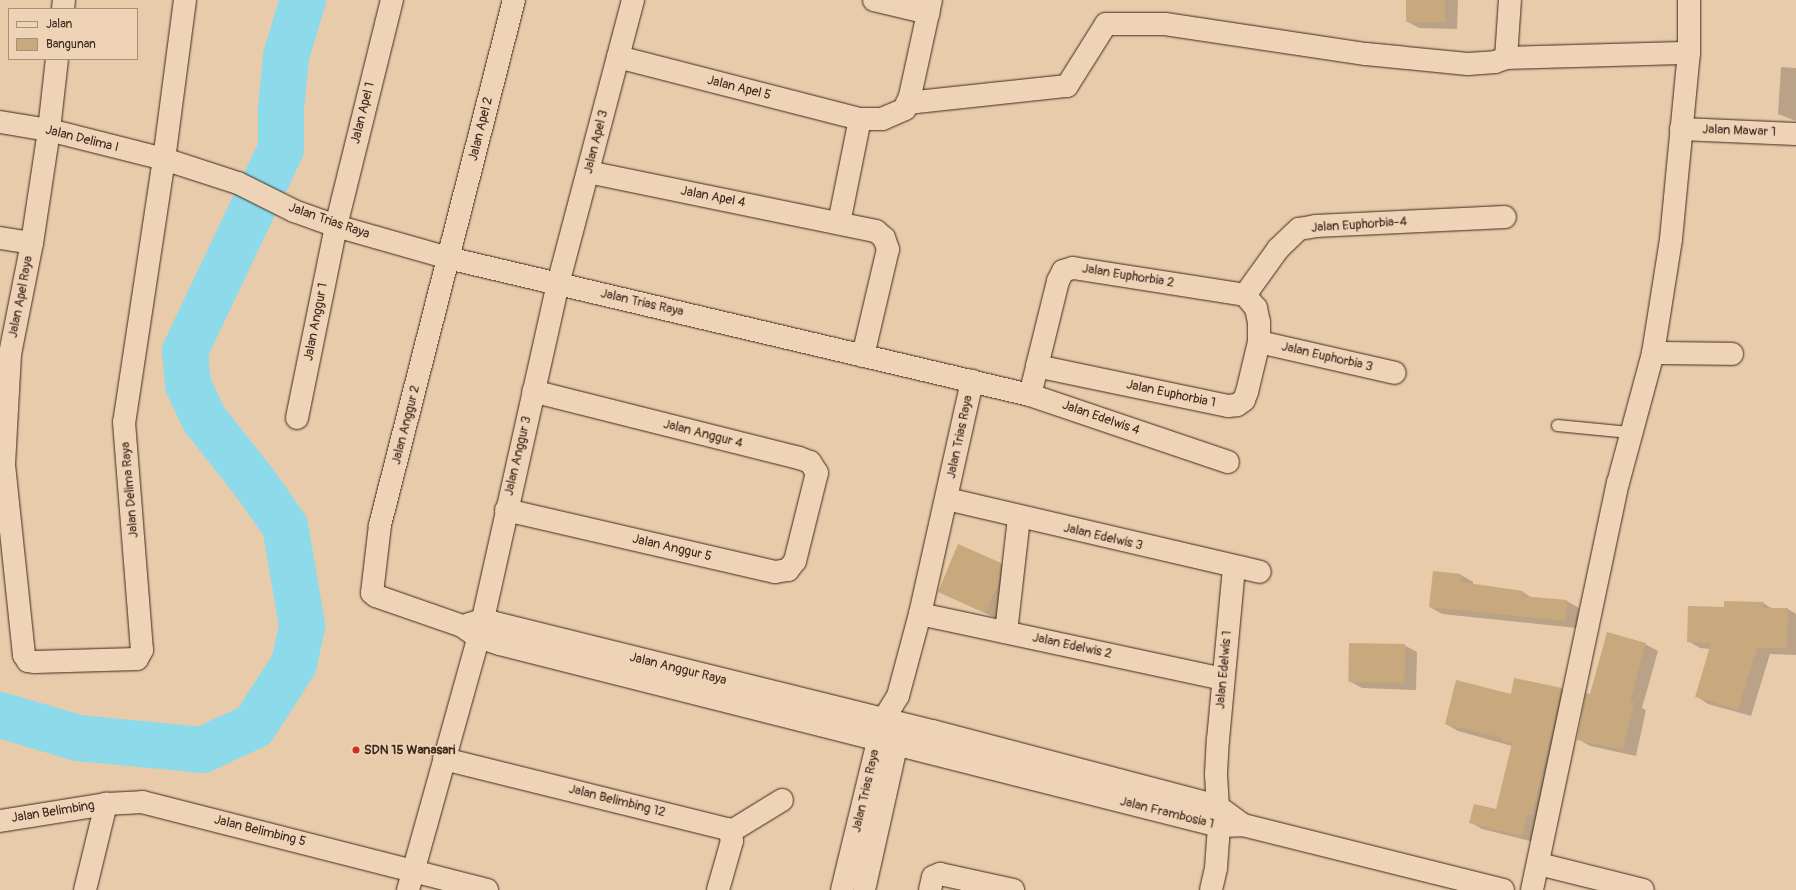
<!DOCTYPE html>
<style>
body{margin:0}
#map{position:relative;width:1796px;height:890px;overflow:hidden;background:#e8cbab;font-family:Pangolin,sans-serif}
div>[style]{position:absolute}
.shadow>*{inset:0;background:#0003}
.river>*{height:46px;margin:-23px;padding:0 23px;transform-origin:23px;border-radius:23px;background:#8cdaea}
.building>*{inset:0;background:#c8a87d;transform-origin:0 0}
.roads{filter:drop-shadow(0 0 1px #3b2a1e) drop-shadow(0 0 1px #3b2a1e)}
.service>*{height:11px;margin:-5.5px;padding:0 5.5px;transform-origin:5.5px;border-radius:5.5px;background:#efd3b6}
.minor>*{height:22px;margin:-11px;padding:0 11px;transform-origin:11px;border-radius:11px;background:#efd3b6}
.dots>*{width:11px;height:11px;translate:-50% -50%;box-sizing:border-box;border:2px solid #efd3b6;border-radius:50%}
span{translate:-50% -50%;white-space:nowrap;text-align:center;line-height:1.15;-webkit-text-stroke:3px #efd3b6;paint-order:stroke}
.street-label{font-size:13px;color:#3b2a1e}
.poi-label{font-size:13px;color:#3b2a1e;font-weight:700}
.left{translate:0 -50%;text-align:left}
.legend{position:absolute;left:8px;top:8px;width:130px;height:52px;box-sizing:border-box;background:#efd3b6;border:1px solid #a78f79;margin:0;padding:5px 7px;list-style:none;font-size:12px;color:#3b2a1e}
.legend li{display:flex;align-items:center;gap:8px;height:20px}
.legend b{width:20px;border:1px solid #a78f79}
</style>
<div id="map">
<div class="shadow">
<div style="clip-path:polygon(1407px 0,1458px 0,1457px 29px,1419px 28px,1406px 21px)"></div>
<div style="clip-path:polygon(1781px 67px,1796px 68px,1796px 121px,1778px 114px)"></div>
<div style="clip-path:polygon(1001px 564px,1013px 571px,998px 619px,939px 592px)"></div>
<div style="clip-path:polygon(1434px 572px,1461px 575px,1473px 582px,1473px 585px,1523px 592px,1532px 598px,1567px 601px,1579px 608px,1577px 628px,1442px 614px,1430px 607px)"></div>
<div style="clip-path:polygon(1763px 603px,1773px 609px,1788px 609px,1796px 614px,1796px 655px,1770px 654px,1751px 716px,1708px 704px,1696px 696px,1710px 649px,1700px 648px,1688px 641px,1725px 608px)"></div>
<div style="clip-path:polygon(1645px 644px,1658px 651px,1642px 708px,1646px 710px,1636px 756px,1590px 746px,1578px 739px)"></div>
<div style="clip-path:polygon(1404px 645px,1417px 652px,1416px 690px,1362px 688px,1349px 681px)"></div>
<div style="clip-path:polygon(1562px 689px,1574px 696px,1534px 842px,1482px 829px,1470px 822px,1497px 810px,1512px 746px,1458px 731px,1446px 724px,1512px 695px)"></div>
</div>
<div class="river">
<div style="left:0;top:715px;width:81px;rotate:16.4deg"></div>
<div style="left:78px;top:738px;width:125px;rotate:5.5deg"></div>
<div style="left:202px;top:750px;width:57px;rotate:-24.8deg"></div>
<div style="left:254px;top:726px;width:74px;rotate:-57.2deg"></div>
<div style="left:294px;top:664px;width:40px;rotate:-78deg"></div>
<div style="left:302px;top:625px;width:100px;rotate:-99.7deg"></div>
<div style="left:285px;top:526px;width:54px;rotate:-125.2deg"></div>
<div style="left:254px;top:482px;width:80px;rotate:-128.4deg"></div>
<div style="left:204px;top:419px;width:38px;rotate:-115deg"></div>
<div style="left:188px;top:385px;width:34px;rotate:-95deg"></div>
<div style="left:185px;top:351px;width:224px;rotate:-64.6deg"></div>
<div style="left:281px;top:149px;width:40px;rotate:-90deg"></div>
<div style="left:281px;top:109px;width:53px;rotate:-84.6deg"></div>
<div style="left:286px;top:56px;width:59px;rotate:-73.1deg"></div>
</div>
<div class="building">
<div style="left:1406px;top:0;width:39px;height:22px"></div>
<div style="clip-path:polygon(958px 544px,1001px 563px,999px 583px,985px 613px,938px 592px)"></div>
<div style="clip-path:polygon(1433px 571px,1461px 574px,1461px 582px,1523px 591px,1522px 596px,1567px 600px,1565px 621px,1429px 607px)"></div>
<div style="clip-path:polygon(1724px 601px,1764px 602px,1763px 608px,1788px 608px,1787px 648px,1757px 648px,1738px 710px,1695px 697px,1711px 643px,1687px 642px,1688px 606px,1724px 607px)"></div>
<div style="clip-path:polygon(1607px 632px,1646px 643px,1630px 702px,1634px 702px,1623px 750px,1577px 740px,1586px 693px,1590px 694px)"></div>
<div style="left:1349px;top:643px;width:56px;height:39px;rotate:1deg"></div>
<div style="clip-path:polygon(1514px 678px,1562px 688px,1532px 815px,1528px 814px,1522px 836px,1469px 823px,1474px 804px,1496px 809px,1512px 743px,1502px 741px,1502px 738px,1445px 724px,1456px 680px,1511px 694px)"></div>
</div>
<div class="roads">
<div class="service">
<div style="left:1557px;top:425px;width:72px;rotate:5.6deg"></div>
</div>
<div class="minor">
<div style="left:185px;top:0;width:160px;rotate:97.5deg"></div>
<div style="left:164px;top:159px;width:78px;rotate:18deg"></div>
<div style="left:238px;top:183px;width:63px;rotate:26.6deg"></div>
<div style="left:294px;top:211px;width:45px;rotate:19.7deg"></div>
<div style="left:336px;top:226px;width:116px;rotate:15.9deg"></div>
<div style="left:448px;top:258px;width:598px;rotate:13.25deg"></div>
<div style="left:1030px;top:395px;width:209px;rotate:18.7deg"></div>
<div style="left:514px;top:0;width:542px;rotate:104.32deg"></div>
<div style="left:380px;top:525px;width:68px;rotate:96.7deg"></div>
<div style="left:372px;top:593px;width:5px;rotate:37deg"></div>
<div style="left:376px;top:596px;width:91px;rotate:19.2deg"></div>
<div style="left:462px;top:626px;width:19px;rotate:35deg"></div>
<div style="left:478px;top:637px;width:23px;rotate:18deg"></div>
<div style="left:500px;top:644px;width:742px;rotate:14.2deg"></div>
<div style="left:1219px;top:826px;width:24px;rotate:-2deg"></div>
<div style="left:1243px;top:825px;width:268px;rotate:14deg"></div>
<div style="left:874px;top:0;width:56px;rotate:13.5deg"></div>
<div style="left:63px;top:9px;width:9px;rotate:-84deg"></div>
<div style="left:618px;top:57px;width:250px;rotate:14.4deg"></div>
<div style="left:860px;top:119px;width:22px"></div>
<div style="left:882px;top:119px;width:25px;rotate:-23deg"></div>
<div style="left:905px;top:109px;width:14px;rotate:-69deg"></div>
<div style="left:910px;top:96px;width:98px;rotate:-77.7deg"></div>
<div style="left:1506px;top:58px;width:58px;rotate:-86.1deg"></div>
<div style="left:907px;top:103px;width:161px;rotate:-6.1deg"></div>
<div style="left:1067px;top:86px;width:73px;rotate:-57.8deg"></div>
<div style="left:1106px;top:24px;width:59px"></div>
<div style="left:1165px;top:24px;width:203px;rotate:8.5deg"></div>
<div style="left:1366px;top:54px;width:102px;rotate:5.6deg"></div>
<div style="left:1468px;top:64px;width:27px;rotate:-4deg"></div>
<div style="left:1495px;top:62px;width:12px;rotate:-20deg"></div>
<div style="left:1506px;top:58px;width:183px;rotate:-1.6deg"></div>
<div style="left:0;top:122px;width:50px;rotate:9.3deg"></div>
<div style="left:49px;top:130px;width:119px;rotate:14.2deg"></div>
<div style="left:164px;top:159px;width:266px;rotate:98.6deg"></div>
<div style="left:124px;top:422px;width:229px;rotate:85.5deg"></div>
<div style="left:142px;top:650px;width:10px;rotate:119deg"></div>
<div style="left:137px;top:659px;width:103px;rotate:178.3deg"></div>
<div style="left:34px;top:662px;width:6px;rotate:-171deg"></div>
<div style="left:28px;top:661px;width:7px;rotate:-124deg"></div>
<div style="left:24px;top:655px;width:191px;rotate:-96deg"></div>
<div style="left:4px;top:465px;width:111px;rotate:-86.9deg"></div>
<div style="left:10px;top:354px;width:113px;rotate:-78.8deg"></div>
<div style="left:32px;top:243px;width:114px;rotate:-81.4deg"></div>
<div style="left:49px;top:130px;width:71px;rotate:-83.6deg"></div>
<div style="left:1681px;top:129px;width:115px;rotate:2.5deg"></div>
<div style="left:588px;top:172px;width:294px;rotate:11.6deg"></div>
<div style="left:876px;top:231px;width:11px;rotate:41deg"></div>
<div style="left:884px;top:238px;width:12px;rotate:70deg"></div>
<div style="left:888px;top:249px;width:110px;rotate:103.2deg"></div>
<div style="left:839px;top:223px;width:106px;rotate:-78.6deg"></div>
<div style="left:0;top:238px;width:32px;rotate:9deg"></div>
<div style="left:1245px;top:295px;width:57px;rotate:-54.3deg"></div>
<div style="left:1278px;top:249px;width:29px;rotate:-44deg"></div>
<div style="left:1299px;top:229px;width:17px;rotate:-10deg"></div>
<div style="left:1316px;top:226px;width:189px;rotate:-2.7deg"></div>
<div style="left:1259px;top:342px;width:139px;rotate:12.8deg"></div>
<div style="left:1653px;top:353px;width:79px;rotate:0.7deg"></div>
<div style="left:1030px;top:395px;width:30px;rotate:-76deg"></div>
<div style="left:1037px;top:366px;width:88px;rotate:-76.1deg"></div>
<div style="left:1058px;top:281px;width:11px;rotate:-63deg"></div>
<div style="left:1063px;top:271px;width:10px;rotate:-17deg"></div>
<div style="left:1073px;top:268px;width:174px;rotate:8.9deg"></div>
<div style="left:1245px;top:295px;width:17px;rotate:50deg"></div>
<div style="left:1256px;top:308px;width:14px;rotate:78deg"></div>
<div style="left:1259px;top:322px;width:20px;rotate:90deg"></div>
<div style="left:1259px;top:342px;width:51px;rotate:103.5deg"></div>
<div style="left:1247px;top:392px;width:9px;rotate:111deg"></div>
<div style="left:1244px;top:400px;width:9px;rotate:144deg"></div>
<div style="left:1237px;top:405px;width:9px;rotate:174deg"></div>
<div style="left:1228px;top:406px;width:195px;rotate:-168.2deg"></div>
<div style="left:297px;top:418px;width:196px;rotate:-78.5deg"></div>
<div style="left:336px;top:226px;width:233px;rotate:-76.1deg"></div>
<div style="left:947px;top:499px;width:321px;rotate:13.1deg"></div>
<div style="left:506px;top:510px;width:276px;rotate:13deg"></div>
<div style="left:775px;top:572px;width:13px;rotate:-9deg"></div>
<div style="left:788px;top:570px;width:11px;rotate:-52deg"></div>
<div style="left:795px;top:561px;width:91px;rotate:-76deg"></div>
<div style="left:817px;top:473px;width:13px;rotate:-122deg"></div>
<div style="left:810px;top:462px;width:12px;rotate:-160deg"></div>
<div style="left:799px;top:458px;width:274px;rotate:-165.9deg"></div>
<div style="left:920px;top:614px;width:310px;rotate:12.1deg"></div>
<div style="left:469px;top:624px;width:15px;rotate:-16deg"></div>
<div style="left:483px;top:620px;width:463px;rotate:13.9deg"></div>
<div style="left:932px;top:731px;width:295px;rotate:14.7deg"></div>
<div style="left:1217px;top:806px;width:32px;rotate:36deg"></div>
<div style="left:1006px;top:632px;width:115px;rotate:-83.5deg"></div>
<div style="left:444px;top:759px;width:292px;rotate:13.9deg"></div>
<div style="left:727px;top:829px;width:4px;rotate:45deg"></div>
<div style="left:0;top:821px;width:107px;rotate:-9.1deg"></div>
<div style="left:106px;top:804px;width:36px;rotate:-3deg"></div>
<div style="left:142px;top:802px;width:356px;rotate:14.3deg"></div>
<div style="left:730px;top:832px;width:61px;rotate:-31.6deg"></div>
<div style="left:1539px;top:864px;width:107px;rotate:14deg"></div>
<div style="left:85px;top:890px;width:89px;rotate:-76.3deg"></div>
<div style="left:408px;top:890px;width:272px;rotate:-74.4deg"></div>
<div style="left:481px;top:628px;width:353px;rotate:-77.4deg"></div>
<div style="left:558px;top:284px;width:294px;rotate:-75.2deg"></div>
<div style="left:718px;top:890px;width:51px;rotate:-74.1deg"></div>
<div style="left:732px;top:841px;width:9px;rotate:-103deg"></div>
<div style="left:842px;top:890px;width:175px;rotate:-76.4deg"></div>
<div style="left:883px;top:720px;width:28px;rotate:-58deg"></div>
<div style="left:898px;top:696px;width:85px;rotate:-75deg"></div>
<div style="left:920px;top:614px;width:239px;rotate:-77.4deg"></div>
<div style="left:864px;top:890px;width:165px;rotate:-77.4deg"></div>
<div style="left:930px;top:890px;width:13px;rotate:-77deg"></div>
<div style="left:933px;top:877px;width:8px;rotate:-23deg"></div>
<div style="left:940px;top:874px;width:75px;rotate:12.4deg"></div>
<div style="left:1211px;top:890px;width:23px;rotate:-77deg"></div>
<div style="left:1216px;top:868px;width:42px;rotate:-85.9deg"></div>
<div style="left:1219px;top:826px;width:52px;rotate:-93.3deg"></div>
<div style="left:1216px;top:774px;width:34px;rotate:-87deg"></div>
<div style="left:1218px;top:740px;width:174px;rotate:-84.7deg"></div>
<div style="left:1532px;top:890px;width:416px;rotate:-78.1deg"></div>
<div style="left:1618px;top:483px;width:135px;rotate:-74.9deg"></div>
<div style="left:1653px;top:353px;width:115px;rotate:-81deg"></div>
<div style="left:1671px;top:239px;width:187px;rotate:-84.5deg"></div>
<div style="left:1689px;top:53px;width:53px;rotate:-90deg"></div>
</div>
</div>
<div class="dots">
<div style="left:356px;top:750px;background:#c8321e"></div>
</div>
<div class="street-label">
<span style="left:739px;top:88px;rotate:14deg">Jalan Apel 5</span>
<span style="left:363px;top:113px;rotate:-76deg">Jalan Apel 1</span>
<span style="left:481px;top:129px;rotate:-76deg">Jalan Apel 2</span>
<span style="left:1739px;top:131px;rotate:2deg">Jalan Mawar 1</span>
<span style="left:82px;top:139px;rotate:14deg">Jalan Delima I</span>
<span style="left:596px;top:142px;rotate:-76deg">Jalan Apel 3</span>
<span style="left:713px;top:197px;rotate:11deg">Jalan Apel 4</span>
<span style="left:329px;top:221px;rotate:19deg">Jalan Trias Raya</span>
<span style="left:1359px;top:225px;rotate:-4deg">Jalan Euphorbia-4</span>
<span style="left:1128px;top:276px;rotate:9deg">Jalan Euphorbia 2</span>
<span style="left:21px;top:297px;rotate:-79deg">Jalan Apel Raya</span>
<span style="left:642px;top:303px;rotate:13deg">Jalan Trias Raya</span>
<span style="left:316px;top:322px;rotate:-79deg">Jalan Anggur 1</span>
<span style="left:1327px;top:357px;rotate:13deg">Jalan Euphorbia 3</span>
<span style="left:1171px;top:394px;rotate:12deg">Jalan Euphorbia 1</span>
<span style="left:1101px;top:418px;rotate:19deg">Jalan Edelwis 4</span>
<span style="left:406px;top:425px;rotate:-76deg">Jalan Anggur 2</span>
<span style="left:703px;top:434px;rotate:14deg">Jalan Anggur 4</span>
<span style="left:960px;top:437px;rotate:-78deg">Jalan Trias Raya</span>
<span style="left:518px;top:456px;rotate:-77deg">Jalan Anggur 3</span>
<span style="left:130px;top:490px;rotate:-95deg">Jalan Delima Raya</span>
<span style="left:1103px;top:537px;rotate:13deg">Jalan Edelwis 3</span>
<span style="left:672px;top:548px;rotate:13deg">Jalan Anggur 5</span>
<span style="left:1072px;top:646px;rotate:12deg">Jalan Edelwis 2</span>
<span style="left:678px;top:669px;rotate:14deg">Jalan Anggur Raya</span>
<span style="left:1224px;top:670px;rotate:-85deg">Jalan Edelwis 1</span>
<span style="left:866px;top:791px;rotate:-77deg">Jalan Trias Raya</span>
<span style="left:617px;top:801px;rotate:14deg">Jalan Belimbing 12</span>
<span style="left:53px;top:812px;rotate:-9deg">Jalan Belimbing</span>
<span style="left:1167px;top:813px;rotate:14deg">Jalan Frambosia 1</span>
<span style="left:260px;top:831px;rotate:14deg">Jalan Belimbing 5</span>
</div>
<div class="poi-label">
<span class="left" style="left:364px;top:750px">SDN 15 Wanasari</span>
</div>
<ul class="legend">
<li><b style="height:5px;background:#efd3b6"></b>Jalan</li>
<li><b style="height:11px;background:#c8a87d"></b>Bangunan</li>
</ul>
</div>
